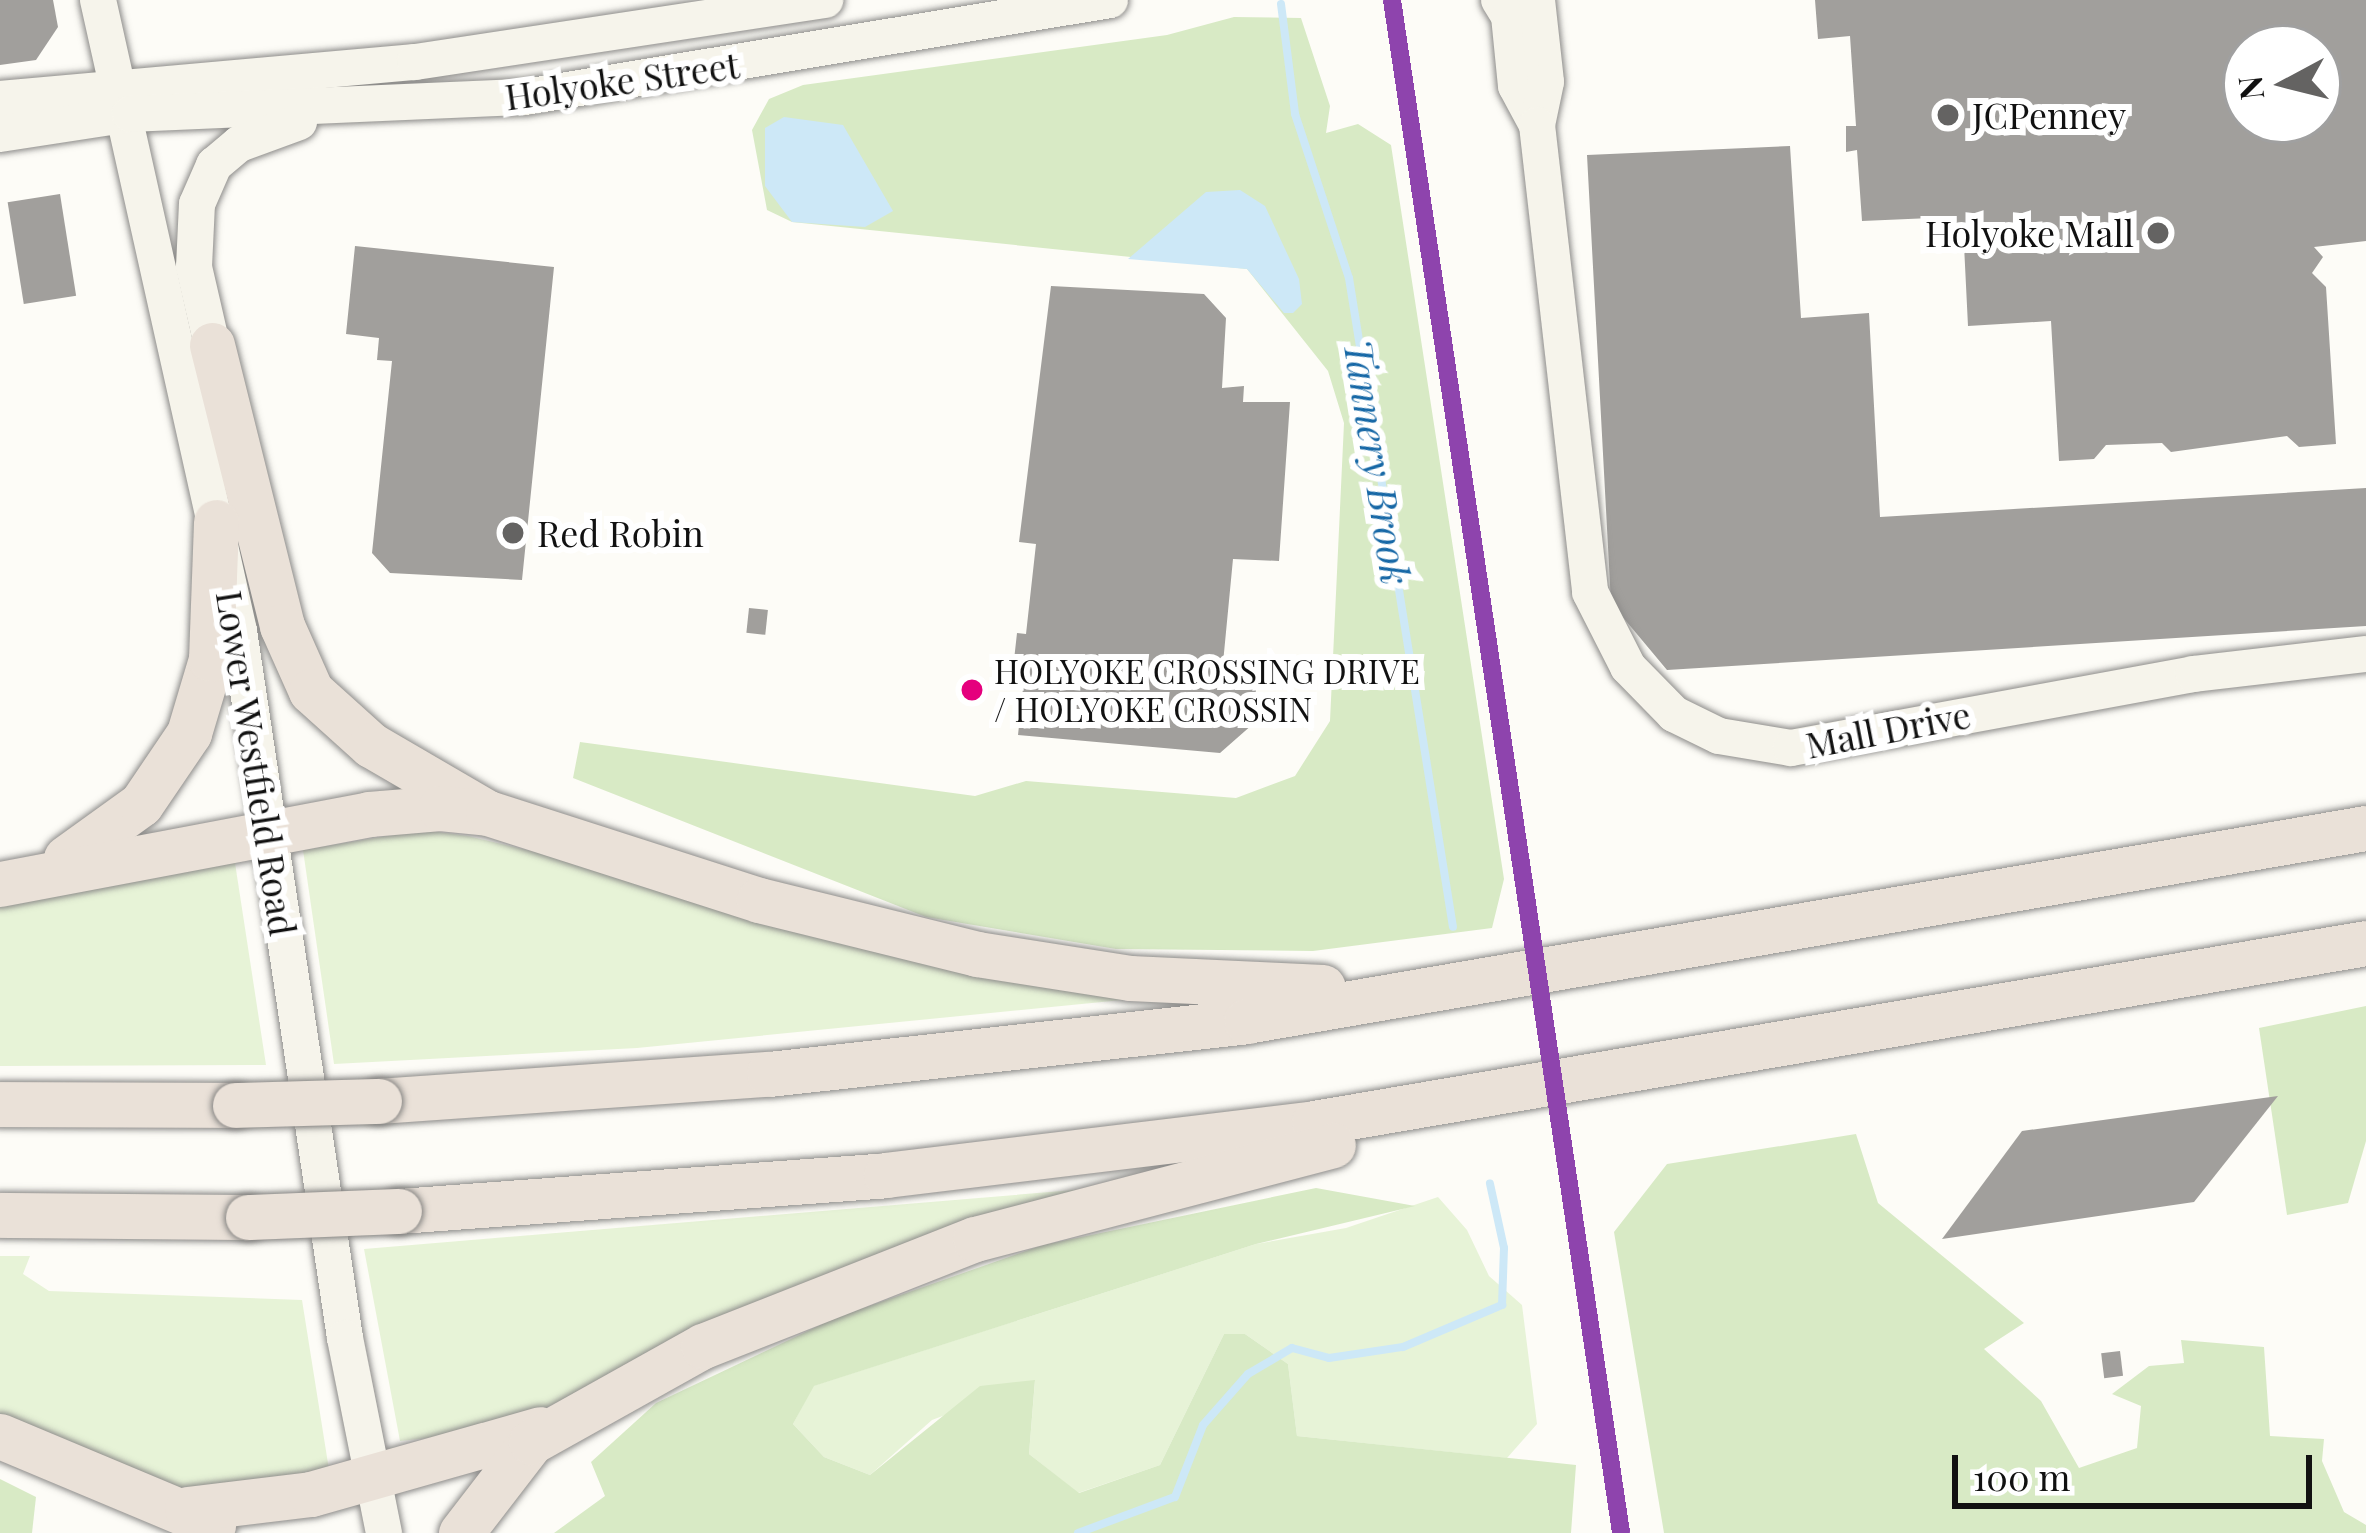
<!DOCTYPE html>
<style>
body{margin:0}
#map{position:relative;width:2366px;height:1533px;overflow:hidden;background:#fdfcf7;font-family:"Playfair Display",serif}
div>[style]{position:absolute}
.green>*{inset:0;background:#e7f3d7}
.forest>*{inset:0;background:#d8eac5}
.water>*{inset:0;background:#cde8f7}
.stream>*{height:8px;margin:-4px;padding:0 4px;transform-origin:4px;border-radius:4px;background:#cde8f7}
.building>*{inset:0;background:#a19f9c;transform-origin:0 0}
.roads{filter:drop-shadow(0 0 3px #8e8d8b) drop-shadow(0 0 3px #8e8d8b)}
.secondary>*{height:36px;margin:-18px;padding:0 18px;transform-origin:18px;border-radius:18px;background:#f6f4eb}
.highway>*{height:45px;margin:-22.5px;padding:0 22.5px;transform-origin:22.5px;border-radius:22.5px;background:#eae1d8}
.bridges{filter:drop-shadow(0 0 3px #858482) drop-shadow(0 0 3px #858482)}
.highway-bridge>*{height:45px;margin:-22.5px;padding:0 22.5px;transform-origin:22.5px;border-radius:22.5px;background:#eae1d8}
.rail-1>*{height:18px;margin:-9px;padding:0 9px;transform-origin:9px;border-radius:9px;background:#8e44ad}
.dots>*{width:33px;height:33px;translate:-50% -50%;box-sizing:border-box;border:6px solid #fff;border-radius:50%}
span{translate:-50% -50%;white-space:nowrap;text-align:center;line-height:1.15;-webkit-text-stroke:12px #fff;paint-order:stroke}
.bus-label{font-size:33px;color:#111}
.left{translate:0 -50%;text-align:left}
.street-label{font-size:36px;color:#111}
.poi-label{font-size:36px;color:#111}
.right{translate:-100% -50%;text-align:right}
.water-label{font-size:39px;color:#1768a6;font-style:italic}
.north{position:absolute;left:2222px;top:24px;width:120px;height:120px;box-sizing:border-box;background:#fff;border:3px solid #a0a0a0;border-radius:50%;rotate:263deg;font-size:33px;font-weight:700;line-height:48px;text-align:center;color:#111}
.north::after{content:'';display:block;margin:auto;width:42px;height:54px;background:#646362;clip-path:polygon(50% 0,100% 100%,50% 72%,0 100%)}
.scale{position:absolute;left:1952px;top:1455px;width:360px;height:54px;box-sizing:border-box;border:6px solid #111;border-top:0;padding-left:15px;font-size:36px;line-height:42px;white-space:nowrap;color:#111;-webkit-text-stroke:9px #fff;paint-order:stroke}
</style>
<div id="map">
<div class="green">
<div style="clip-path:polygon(423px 830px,468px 836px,1142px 998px,637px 1048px,334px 1064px,303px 850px)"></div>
<div style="clip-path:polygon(216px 856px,235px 863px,266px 1065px,0 1066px,0 897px)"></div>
<div style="clip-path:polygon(1110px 1187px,674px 1349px,495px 1431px,400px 1441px,364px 1249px)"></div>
<div style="clip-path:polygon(1438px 1197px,1467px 1230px,1489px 1276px,1522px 1305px,1537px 1424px,1507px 1458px,1297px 1436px,1288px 1364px,1245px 1334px,1224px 1334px,1160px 1465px,1078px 1493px,1029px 1454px,1035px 1381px,932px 1420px,870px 1475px,824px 1457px,793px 1424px,813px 1386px,1256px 1244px,1346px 1228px)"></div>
<div style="clip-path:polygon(0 1256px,30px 1256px,23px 1274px,49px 1291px,302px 1300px,330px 1476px,168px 1489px,0 1424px)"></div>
</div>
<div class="forest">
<div style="clip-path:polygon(1234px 17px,1301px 18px,1330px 106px,1326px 133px,1358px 124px,1391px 145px,1504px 879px,1492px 928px,1313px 951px,1116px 949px,926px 917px,573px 778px,580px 742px,975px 796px,1026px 781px,1236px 798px,1295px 776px,1330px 721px,1344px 423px,1328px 371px,1247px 269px,792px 222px,767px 210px,752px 130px,769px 99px,803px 85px,1167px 35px)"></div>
<div style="clip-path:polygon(2366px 1006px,2366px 1141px,2348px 1203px,2287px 1215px,2259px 1028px)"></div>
<div style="clip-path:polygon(1856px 1134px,1878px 1203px,2024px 1323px,1984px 1349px,2041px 1401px,2079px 1468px,2137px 1448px,2141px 1406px,2112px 1394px,2149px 1366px,2184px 1363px,2181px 1340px,2264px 1347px,2270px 1436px,2324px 1439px,2322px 1461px,2344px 1512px,2366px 1525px,2366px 1533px,1664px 1533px,1614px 1232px,1667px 1164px)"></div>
<div style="clip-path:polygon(1316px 1188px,1415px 1206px,1256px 1244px,814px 1386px,793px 1424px,824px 1457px,870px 1475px,980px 1386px,1035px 1380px,1029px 1454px,1079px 1493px,1160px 1465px,1224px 1334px,1245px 1334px,1288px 1364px,1297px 1436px,1576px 1465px,1571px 1533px,554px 1533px,605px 1496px,591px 1462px,656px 1403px,835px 1318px,1043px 1245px)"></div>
<div style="clip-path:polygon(0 1479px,36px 1497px,32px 1533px,0 1533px)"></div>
</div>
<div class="water">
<div style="clip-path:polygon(784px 117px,843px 125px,893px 211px,865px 227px,792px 222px,765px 186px,765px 128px)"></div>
<div style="clip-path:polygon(1240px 190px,1265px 206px,1299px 279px,1302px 304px,1293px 313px,1284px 313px,1247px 269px,1128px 259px,1206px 192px)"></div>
</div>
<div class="stream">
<div style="left:1281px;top:4px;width:111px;rotate:82.7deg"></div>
<div style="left:1295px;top:114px;width:173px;rotate:71.8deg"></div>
<div style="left:1349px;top:278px;width:657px;rotate:80.9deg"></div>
<div style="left:1078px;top:1533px;width:103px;rotate:-20.4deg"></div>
<div style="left:1175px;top:1497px;width:77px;rotate:-68.7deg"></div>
<div style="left:1203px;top:1425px;width:68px;rotate:-48.6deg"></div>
<div style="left:1248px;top:1374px;width:51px;rotate:-30.6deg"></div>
<div style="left:1292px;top:1348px;width:38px;rotate:15deg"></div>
<div style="left:1329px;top:1358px;width:75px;rotate:-8.5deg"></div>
<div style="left:1403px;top:1347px;width:108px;rotate:-23deg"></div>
<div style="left:1502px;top:1305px;width:57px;rotate:-88deg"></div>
<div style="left:1504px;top:1248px;width:66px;rotate:-102.3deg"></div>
</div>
<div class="building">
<div style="clip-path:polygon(0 0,53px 0,58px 27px,36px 60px,0 65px)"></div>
<div style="clip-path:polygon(evenodd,1815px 0,2366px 0,2366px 241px,2314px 247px,2323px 257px,2312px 273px,2326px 287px,2336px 444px,2299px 447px,2287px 436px,2171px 452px,2162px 443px,2106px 445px,2094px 459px,2059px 461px,2051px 321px,1968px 326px,1964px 245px,1931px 218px,1862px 221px,1857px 150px,1846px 152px,1846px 126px,1856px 126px,1850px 36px,1818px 39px,1815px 0,2246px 48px,2318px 48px,2318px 120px,2246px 120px,2246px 48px)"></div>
<div style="clip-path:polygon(1790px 146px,1801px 318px,1869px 313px,1880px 517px,2366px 488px,2366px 626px,1667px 670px,1611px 603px,1587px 155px)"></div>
<div style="left:60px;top:194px;width:103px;height:53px;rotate:81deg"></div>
<div style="clip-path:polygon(355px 246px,554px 267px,522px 580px,390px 573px,372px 553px,392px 361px,377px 360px,379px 338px,346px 334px)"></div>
<div style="clip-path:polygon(1051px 286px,1204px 294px,1226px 318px,1222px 388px,1244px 386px,1243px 402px,1290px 402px,1279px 561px,1233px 559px,1221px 684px,1256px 689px,1253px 724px,1220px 753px,1018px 735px,1023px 688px,1011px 687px,1017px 633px,1026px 634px,1036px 544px,1019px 542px)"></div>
<div style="left:749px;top:608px;width:19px;height:25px;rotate:6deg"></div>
<div style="clip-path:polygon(2278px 1096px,2194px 1202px,1942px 1239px,2022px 1131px)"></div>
<div style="left:2120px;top:1351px;width:25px;height:19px;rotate:83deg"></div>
</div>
<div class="roads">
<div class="secondary">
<div style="left:98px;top:0;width:647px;rotate:77.4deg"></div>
<div style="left:239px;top:631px;width:715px;rotate:81.47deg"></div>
<div style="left:345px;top:1338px;width:199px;rotate:78.7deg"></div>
<div style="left:1499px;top:0;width:19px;rotate:58deg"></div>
<div style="left:1509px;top:16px;width:70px;rotate:84.3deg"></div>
<div style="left:1516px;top:86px;width:44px;rotate:61.7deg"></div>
<div style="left:1537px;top:0;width:82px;rotate:83.7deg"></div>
<div style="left:1546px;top:82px;width:44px;rotate:101.8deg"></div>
<div style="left:1537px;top:125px;width:470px;rotate:83.5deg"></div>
<div style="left:1590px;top:592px;width:84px;rotate:63.1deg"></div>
<div style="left:1628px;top:667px;width:66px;rotate:45.6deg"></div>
<div style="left:1674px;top:714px;width:50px;rotate:26.1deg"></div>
<div style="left:1719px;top:736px;width:73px;rotate:9.5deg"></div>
<div style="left:1791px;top:748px;width:409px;rotate:-10.4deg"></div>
<div style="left:2193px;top:674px;width:174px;rotate:-6.6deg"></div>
<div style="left:0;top:99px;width:417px;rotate:-5.1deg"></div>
<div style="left:415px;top:62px;width:415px;rotate:-8.6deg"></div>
<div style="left:0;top:134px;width:132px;rotate:-8.7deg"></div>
<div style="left:130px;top:114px;width:395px;rotate:-2.5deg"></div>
<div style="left:525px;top:97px;width:593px;rotate:-9.41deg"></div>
<div style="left:208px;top:372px;width:27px;rotate:-82deg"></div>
<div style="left:212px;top:345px;width:80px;rotate:-103deg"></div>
<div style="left:194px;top:267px;width:63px;rotate:-87.3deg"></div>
<div style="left:197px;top:204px;width:43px;rotate:-66.4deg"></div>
<div style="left:214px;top:165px;width:33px;rotate:-40deg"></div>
<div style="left:239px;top:144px;width:64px;rotate:-20.1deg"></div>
</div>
<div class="highway">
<div style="left:212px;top:345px;width:290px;rotate:76deg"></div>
<div style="left:282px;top:626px;width:71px;rotate:66deg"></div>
<div style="left:311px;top:691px;width:81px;rotate:42deg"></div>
<div style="left:371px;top:745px;width:133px;rotate:30.2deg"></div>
<div style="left:66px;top:858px;width:92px;rotate:-35.8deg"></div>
<div style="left:141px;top:804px;width:86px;rotate:-55.9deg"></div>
<div style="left:189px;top:733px;width:77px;rotate:-73.4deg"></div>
<div style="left:211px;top:659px;width:137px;rotate:-87.9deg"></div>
<div style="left:0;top:884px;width:376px;rotate:-10.7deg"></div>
<div style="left:369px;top:814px;width:71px;rotate:-4.8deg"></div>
<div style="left:440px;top:808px;width:48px;rotate:5.9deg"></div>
<div style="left:488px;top:813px;width:285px;rotate:17.8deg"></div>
<div style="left:759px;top:900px;width:225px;rotate:13.9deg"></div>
<div style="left:977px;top:954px;width:155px;rotate:8.9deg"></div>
<div style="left:1130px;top:978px;width:193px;rotate:2.7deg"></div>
<div style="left:379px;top:1101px;width:391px;rotate:-4deg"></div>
<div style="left:769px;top:1074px;width:480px;rotate:-6.3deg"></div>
<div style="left:1246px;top:1021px;width:1137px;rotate:-9.78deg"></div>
<div style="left:0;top:1104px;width:235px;rotate:0.2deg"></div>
<div style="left:399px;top:1211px;width:488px;rotate:-4.2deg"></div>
<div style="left:886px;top:1175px;width:431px;rotate:-6.9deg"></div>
<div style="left:1314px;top:1123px;width:1067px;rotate:-9.71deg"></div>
<div style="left:0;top:1215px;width:248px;rotate:0.5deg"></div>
<div style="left:0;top:1436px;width:231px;rotate:22.7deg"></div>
<div style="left:187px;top:1509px;width:125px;rotate:-6.9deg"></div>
<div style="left:311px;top:1494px;width:238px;rotate:-15.8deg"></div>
<div style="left:461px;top:1533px;width:115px;rotate:-52.4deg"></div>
<div style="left:531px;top:1442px;width:197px;rotate:-29.2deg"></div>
<div style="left:703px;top:1346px;width:292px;rotate:-21.5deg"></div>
<div style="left:975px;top:1239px;width:370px;rotate:-14.7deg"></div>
</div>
</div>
<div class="bridges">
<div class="highway-bridge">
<div style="left:235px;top:1105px;width:144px;rotate:-1.6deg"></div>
<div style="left:248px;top:1217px;width:151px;rotate:-2.3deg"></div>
</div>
</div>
<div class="rail-1">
<div style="left:1392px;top:0;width:1550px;rotate:81.5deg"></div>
</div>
<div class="dots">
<div style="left:1948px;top:115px;background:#646362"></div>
<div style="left:2158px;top:233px;background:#646362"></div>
<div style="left:513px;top:533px;background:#646362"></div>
<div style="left:972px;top:690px;background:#e5007d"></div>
</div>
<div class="bus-label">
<span class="left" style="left:994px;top:690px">HOLYOKE CROSSING DRIVE<br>/ HOLYOKE CROSSIN</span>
</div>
<div class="street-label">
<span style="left:622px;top:80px;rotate:-8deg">Holyoke Street</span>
<span style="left:1888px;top:729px;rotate:-11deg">Mall Drive</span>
<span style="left:257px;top:763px;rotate:81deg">Lower Westfield Road</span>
</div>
<div class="poi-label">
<span class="left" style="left:1972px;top:115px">JCPenney</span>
<span class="right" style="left:2134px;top:233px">Holyoke Mall</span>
<span class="left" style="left:537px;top:533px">Red Robin</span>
</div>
<div class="water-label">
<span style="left:1378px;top:462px;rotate:81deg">Tannery Brook</span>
</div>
<div class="north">N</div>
<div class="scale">100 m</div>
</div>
